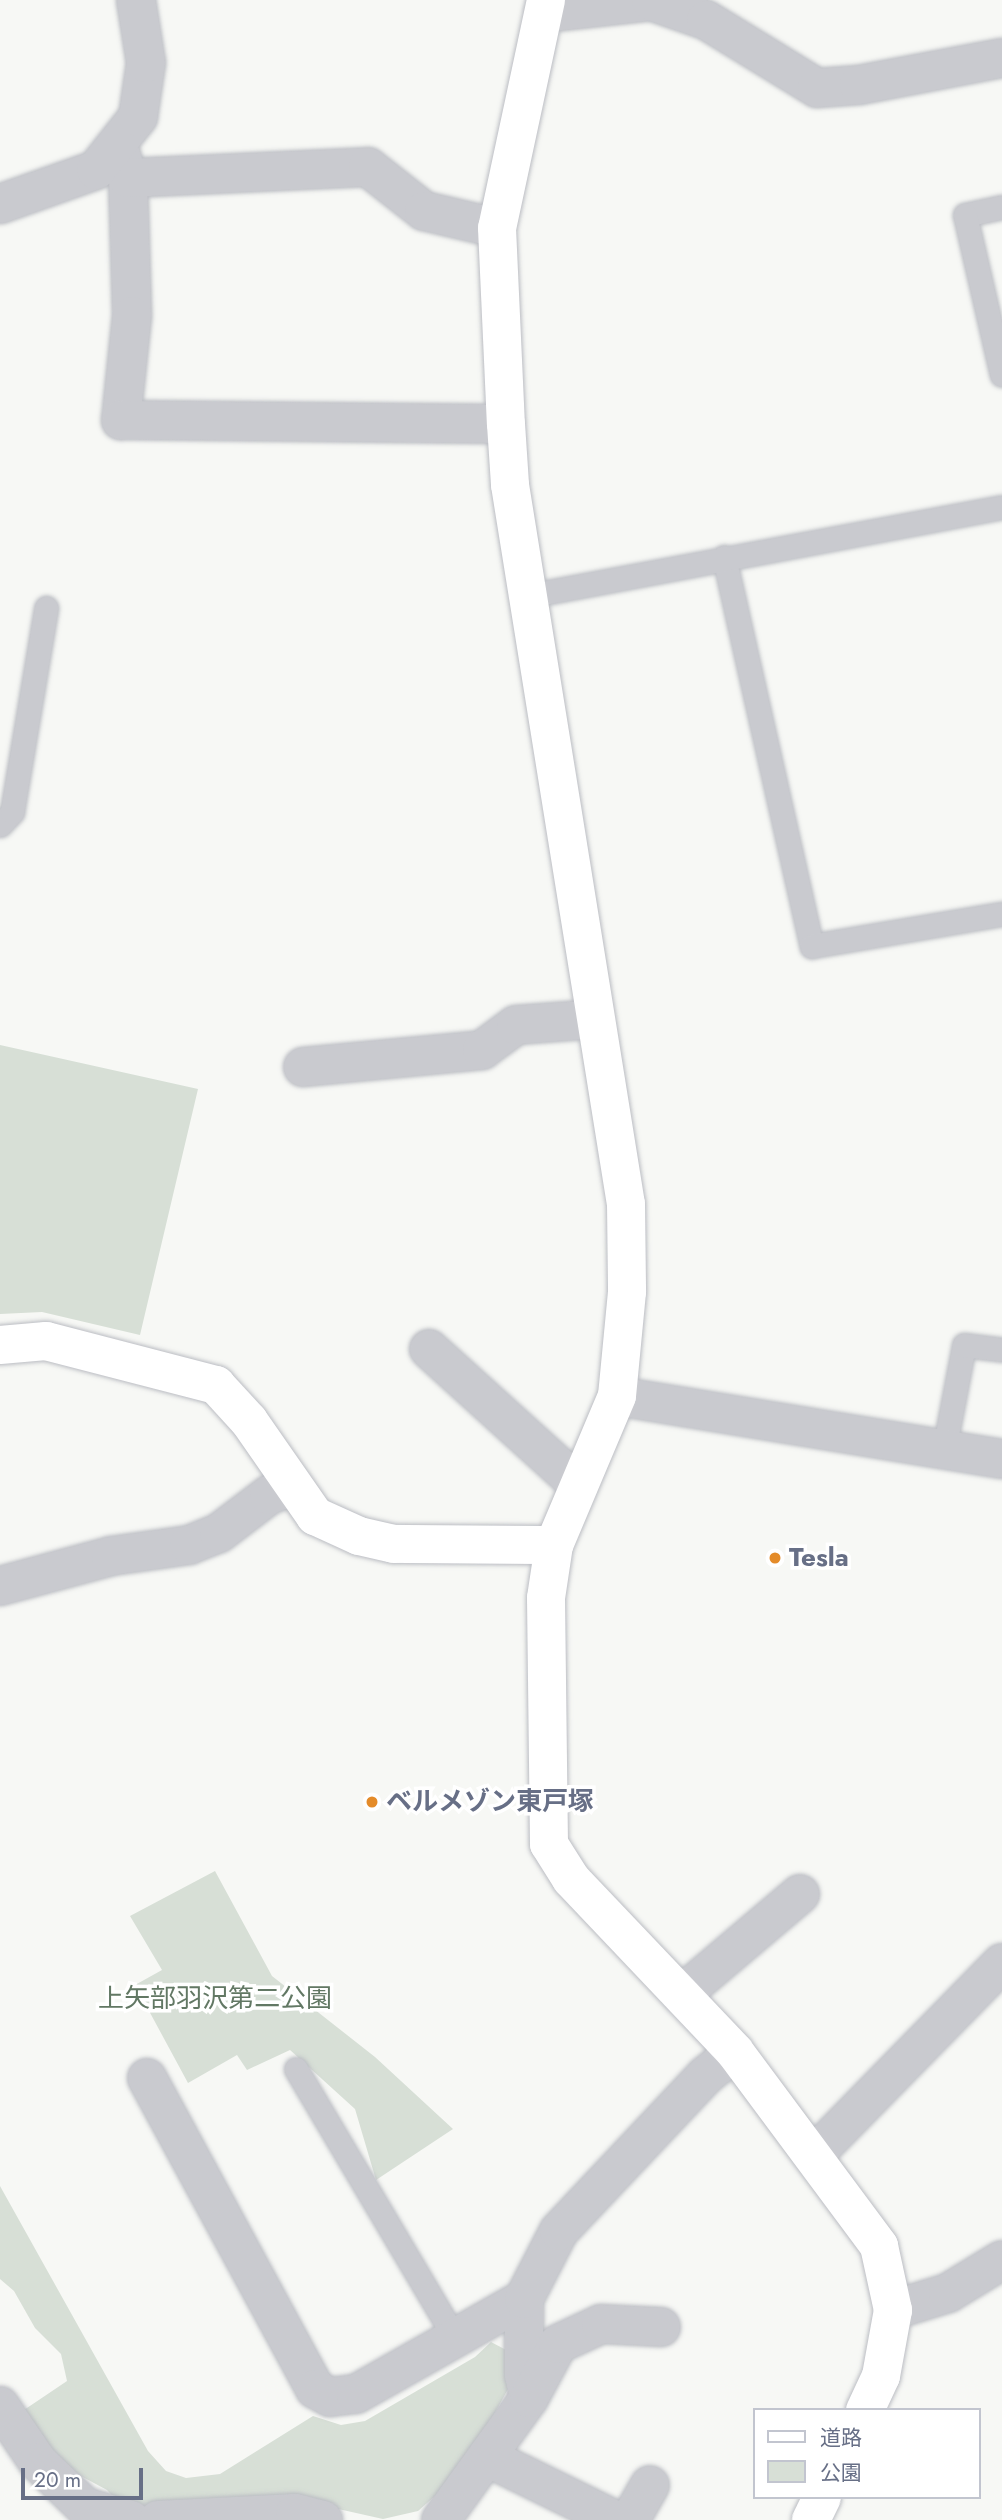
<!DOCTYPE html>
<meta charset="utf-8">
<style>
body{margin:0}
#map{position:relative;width:1002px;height:2520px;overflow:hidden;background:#f7f8f5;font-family:Jost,"Noto Sans JP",sans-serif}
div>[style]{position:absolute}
.green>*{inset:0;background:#d7dfd6}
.roads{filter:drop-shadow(0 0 2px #bbbdc3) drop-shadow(0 0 2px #bbbdc3)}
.lane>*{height:23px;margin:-11.5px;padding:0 11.5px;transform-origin:11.5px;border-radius:11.5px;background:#c9cacf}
.street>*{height:38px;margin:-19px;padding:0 19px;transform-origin:19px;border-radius:19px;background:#c9cacf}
.secondary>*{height:38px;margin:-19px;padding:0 19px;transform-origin:19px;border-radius:19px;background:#fff}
.dots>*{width:19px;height:19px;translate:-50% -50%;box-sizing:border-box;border:4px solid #fff;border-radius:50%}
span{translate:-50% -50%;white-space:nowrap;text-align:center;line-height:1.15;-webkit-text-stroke:7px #fff;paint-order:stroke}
.poi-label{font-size:26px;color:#676f86;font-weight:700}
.left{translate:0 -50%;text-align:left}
.park-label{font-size:26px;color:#627864}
.legend{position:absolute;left:753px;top:2408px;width:228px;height:91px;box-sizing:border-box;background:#fff;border:2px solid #c2c5cf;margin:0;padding:9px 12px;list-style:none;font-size:21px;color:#676f86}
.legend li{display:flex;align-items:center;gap:14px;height:35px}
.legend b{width:35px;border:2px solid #c2c5cf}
.scale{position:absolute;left:21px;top:2468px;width:122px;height:32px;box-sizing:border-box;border:4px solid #676f86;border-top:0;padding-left:9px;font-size:21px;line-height:24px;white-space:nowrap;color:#676f86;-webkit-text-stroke:5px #fff;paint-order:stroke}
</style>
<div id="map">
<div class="green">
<div style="clip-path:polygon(0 1045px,198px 1089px,140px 1335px,42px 1312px,0 1314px)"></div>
<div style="clip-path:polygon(215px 1871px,272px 1976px,375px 2057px,453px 2129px,376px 2180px,355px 2109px,290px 2050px,247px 2070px,237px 2055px,188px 2083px,135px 1985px,162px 1970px,130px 1916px)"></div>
<div style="clip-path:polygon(0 2186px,148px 2451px,166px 2471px,186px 2478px,220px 2474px,313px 2416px,341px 2425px,365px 2421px,475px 2357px,491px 2342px,512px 2353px,512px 2382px,462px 2472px,418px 2511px,383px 2519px,307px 2502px,255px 2499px,123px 2507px,107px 2490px,53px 2461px,21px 2412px,67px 2381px,61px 2354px,35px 2328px,14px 2291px,0 2279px)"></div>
</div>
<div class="roads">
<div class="lane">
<div style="left:1002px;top:207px;width:38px;rotate:168deg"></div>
<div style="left:965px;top:215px;width:164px;rotate:77deg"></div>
<div style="left:724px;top:557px;width:399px;rotate:77.3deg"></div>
<div style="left:812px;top:946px;width:193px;rotate:-9.6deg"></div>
<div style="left:527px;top:596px;width:483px;rotate:-10.6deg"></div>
<div style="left:0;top:825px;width:18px;rotate:-47deg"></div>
<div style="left:12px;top:812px;width:207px;rotate:-80.5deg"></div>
<div style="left:944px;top:1450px;width:107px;rotate:-79.2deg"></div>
<div style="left:964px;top:1345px;width:38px;rotate:7deg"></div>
<div style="left:296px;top:2069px;width:312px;rotate:59.4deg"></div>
</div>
<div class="street">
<div style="left:543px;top:13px;width:109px;rotate:-6.3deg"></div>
<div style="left:651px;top:1px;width:58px;rotate:19.1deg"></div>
<div style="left:706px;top:20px;width:130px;rotate:31.5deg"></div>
<div style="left:817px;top:88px;width:42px;rotate:-4.1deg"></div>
<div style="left:859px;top:85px;width:146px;rotate:-10.7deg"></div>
<div style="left:118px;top:145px;width:34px;rotate:73deg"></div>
<div style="left:128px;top:178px;width:138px;rotate:88.3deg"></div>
<div style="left:132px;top:316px;width:105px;rotate:96deg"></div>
<div style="left:121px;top:420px;width:385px;rotate:0.6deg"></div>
<div style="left:128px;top:178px;width:240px;rotate:-2.6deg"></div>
<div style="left:368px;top:167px;width:71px;rotate:38.2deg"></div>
<div style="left:424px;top:211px;width:75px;rotate:13.1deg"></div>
<div style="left:0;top:204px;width:102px;rotate:-19.5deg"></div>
<div style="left:96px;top:170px;width:68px;rotate:-51.6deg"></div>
<div style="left:138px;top:117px;width:55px;rotate:-81.6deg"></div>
<div style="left:146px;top:63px;width:64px;rotate:-99deg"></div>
<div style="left:303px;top:1067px;width:180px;rotate:-5.4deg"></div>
<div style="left:482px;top:1050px;width:42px;rotate:-36.3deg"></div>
<div style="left:516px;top:1025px;width:79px;rotate:-4.3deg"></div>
<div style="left:429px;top:1349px;width:202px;rotate:42.2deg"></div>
<div style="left:617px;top:1396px;width:390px;rotate:9.3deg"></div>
<div style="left:0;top:1586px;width:115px;rotate:-15.1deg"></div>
<div style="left:111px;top:1556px;width:79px;rotate:-8deg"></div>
<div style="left:189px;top:1545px;width:32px;rotate:-22deg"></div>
<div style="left:219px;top:1533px;width:63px;rotate:-37.2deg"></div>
<div style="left:269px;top:1495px;width:23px;rotate:-20deg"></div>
<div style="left:681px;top:1995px;width:156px;rotate:-40.3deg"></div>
<div style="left:147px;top:2078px;width:353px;rotate:61.6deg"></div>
<div style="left:315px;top:2389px;width:17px;rotate:28deg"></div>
<div style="left:330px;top:2397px;width:26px;rotate:-7deg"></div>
<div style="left:356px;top:2394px;width:193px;rotate:-29.5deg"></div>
<div style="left:813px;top:2156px;width:270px;rotate:-45.6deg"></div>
<div style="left:893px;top:2310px;width:58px;rotate:-17.2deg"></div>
<div style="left:948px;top:2293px;width:63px;rotate:-31.4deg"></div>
<div style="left:529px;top:2398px;width:24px;rotate:-102deg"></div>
<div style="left:524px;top:2375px;width:76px;rotate:-90deg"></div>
<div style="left:524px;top:2299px;width:76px;rotate:-62.8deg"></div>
<div style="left:559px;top:2231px;width:213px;rotate:-46.7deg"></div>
<div style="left:705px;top:2076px;width:38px;rotate:-39deg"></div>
<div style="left:0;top:2406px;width:68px;rotate:55.8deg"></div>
<div style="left:38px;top:2462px;width:65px;rotate:43.8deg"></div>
<div style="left:85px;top:2507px;width:48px;rotate:15.8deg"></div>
<div style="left:489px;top:2458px;width:140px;rotate:26.2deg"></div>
<div style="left:158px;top:2520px;width:137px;rotate:-2.9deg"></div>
<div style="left:295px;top:2513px;width:29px;rotate:14deg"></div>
<div style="left:441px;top:2520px;width:150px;rotate:-54.2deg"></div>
<div style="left:529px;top:2398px;width:61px;rotate:-61.8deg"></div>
<div style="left:558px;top:2344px;width:47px;rotate:-24.9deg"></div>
<div style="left:601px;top:2324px;width:60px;rotate:2.9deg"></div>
<div style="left:630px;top:2520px;width:40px;rotate:-60.3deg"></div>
</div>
<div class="secondary">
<div style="left:546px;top:0;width:233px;rotate:102.1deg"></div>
<div style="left:497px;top:228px;width:196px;rotate:87.4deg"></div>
<div style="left:506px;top:424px;width:61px;rotate:86.2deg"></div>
<div style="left:510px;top:485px;width:728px;rotate:80.84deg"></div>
<div style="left:626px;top:1204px;width:88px;rotate:89.3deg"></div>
<div style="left:627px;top:1292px;width:104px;rotate:95.5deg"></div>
<div style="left:617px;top:1396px;width:162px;rotate:112.9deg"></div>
<div style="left:554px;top:1545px;width:54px;rotate:98.6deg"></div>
<div style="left:546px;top:1598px;width:246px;rotate:89.3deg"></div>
<div style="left:549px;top:1844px;width:41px;rotate:57.8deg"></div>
<div style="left:571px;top:1879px;width:238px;rotate:46.5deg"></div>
<div style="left:735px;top:2052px;width:242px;rotate:53.4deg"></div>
<div style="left:879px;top:2246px;width:66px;rotate:77.7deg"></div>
<div style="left:893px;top:2310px;width:67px;rotate:100.3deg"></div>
<div style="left:881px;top:2376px;width:38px;rotate:115deg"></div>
<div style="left:0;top:1345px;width:46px;rotate:-5deg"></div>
<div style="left:46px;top:1341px;width:176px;rotate:14.5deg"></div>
<div style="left:216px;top:1385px;width:49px;rotate:47.5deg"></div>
<div style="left:249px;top:1421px;width:116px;rotate:55.2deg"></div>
<div style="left:315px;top:1516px;width:48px;rotate:24.4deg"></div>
<div style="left:359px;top:1536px;width:36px;rotate:13deg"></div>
<div style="left:394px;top:1544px;width:160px;rotate:0.4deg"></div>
<div style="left:811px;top:2520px;width:25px;rotate:-64deg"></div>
</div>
</div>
<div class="dots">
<div style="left:775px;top:1558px;background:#e48b29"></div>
<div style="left:372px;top:1802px;background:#e48b29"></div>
</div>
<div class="poi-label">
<span class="left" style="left:789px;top:1558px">Tesla</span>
<span class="left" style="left:386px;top:1802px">ベルメゾン東戸塚</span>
</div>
<div class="park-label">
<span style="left:215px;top:1999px">上矢部羽沢第二公園</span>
</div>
<ul class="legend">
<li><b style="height:9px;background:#fff"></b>道路</li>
<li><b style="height:19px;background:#d7dfd6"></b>公園</li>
</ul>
<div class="scale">20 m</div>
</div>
